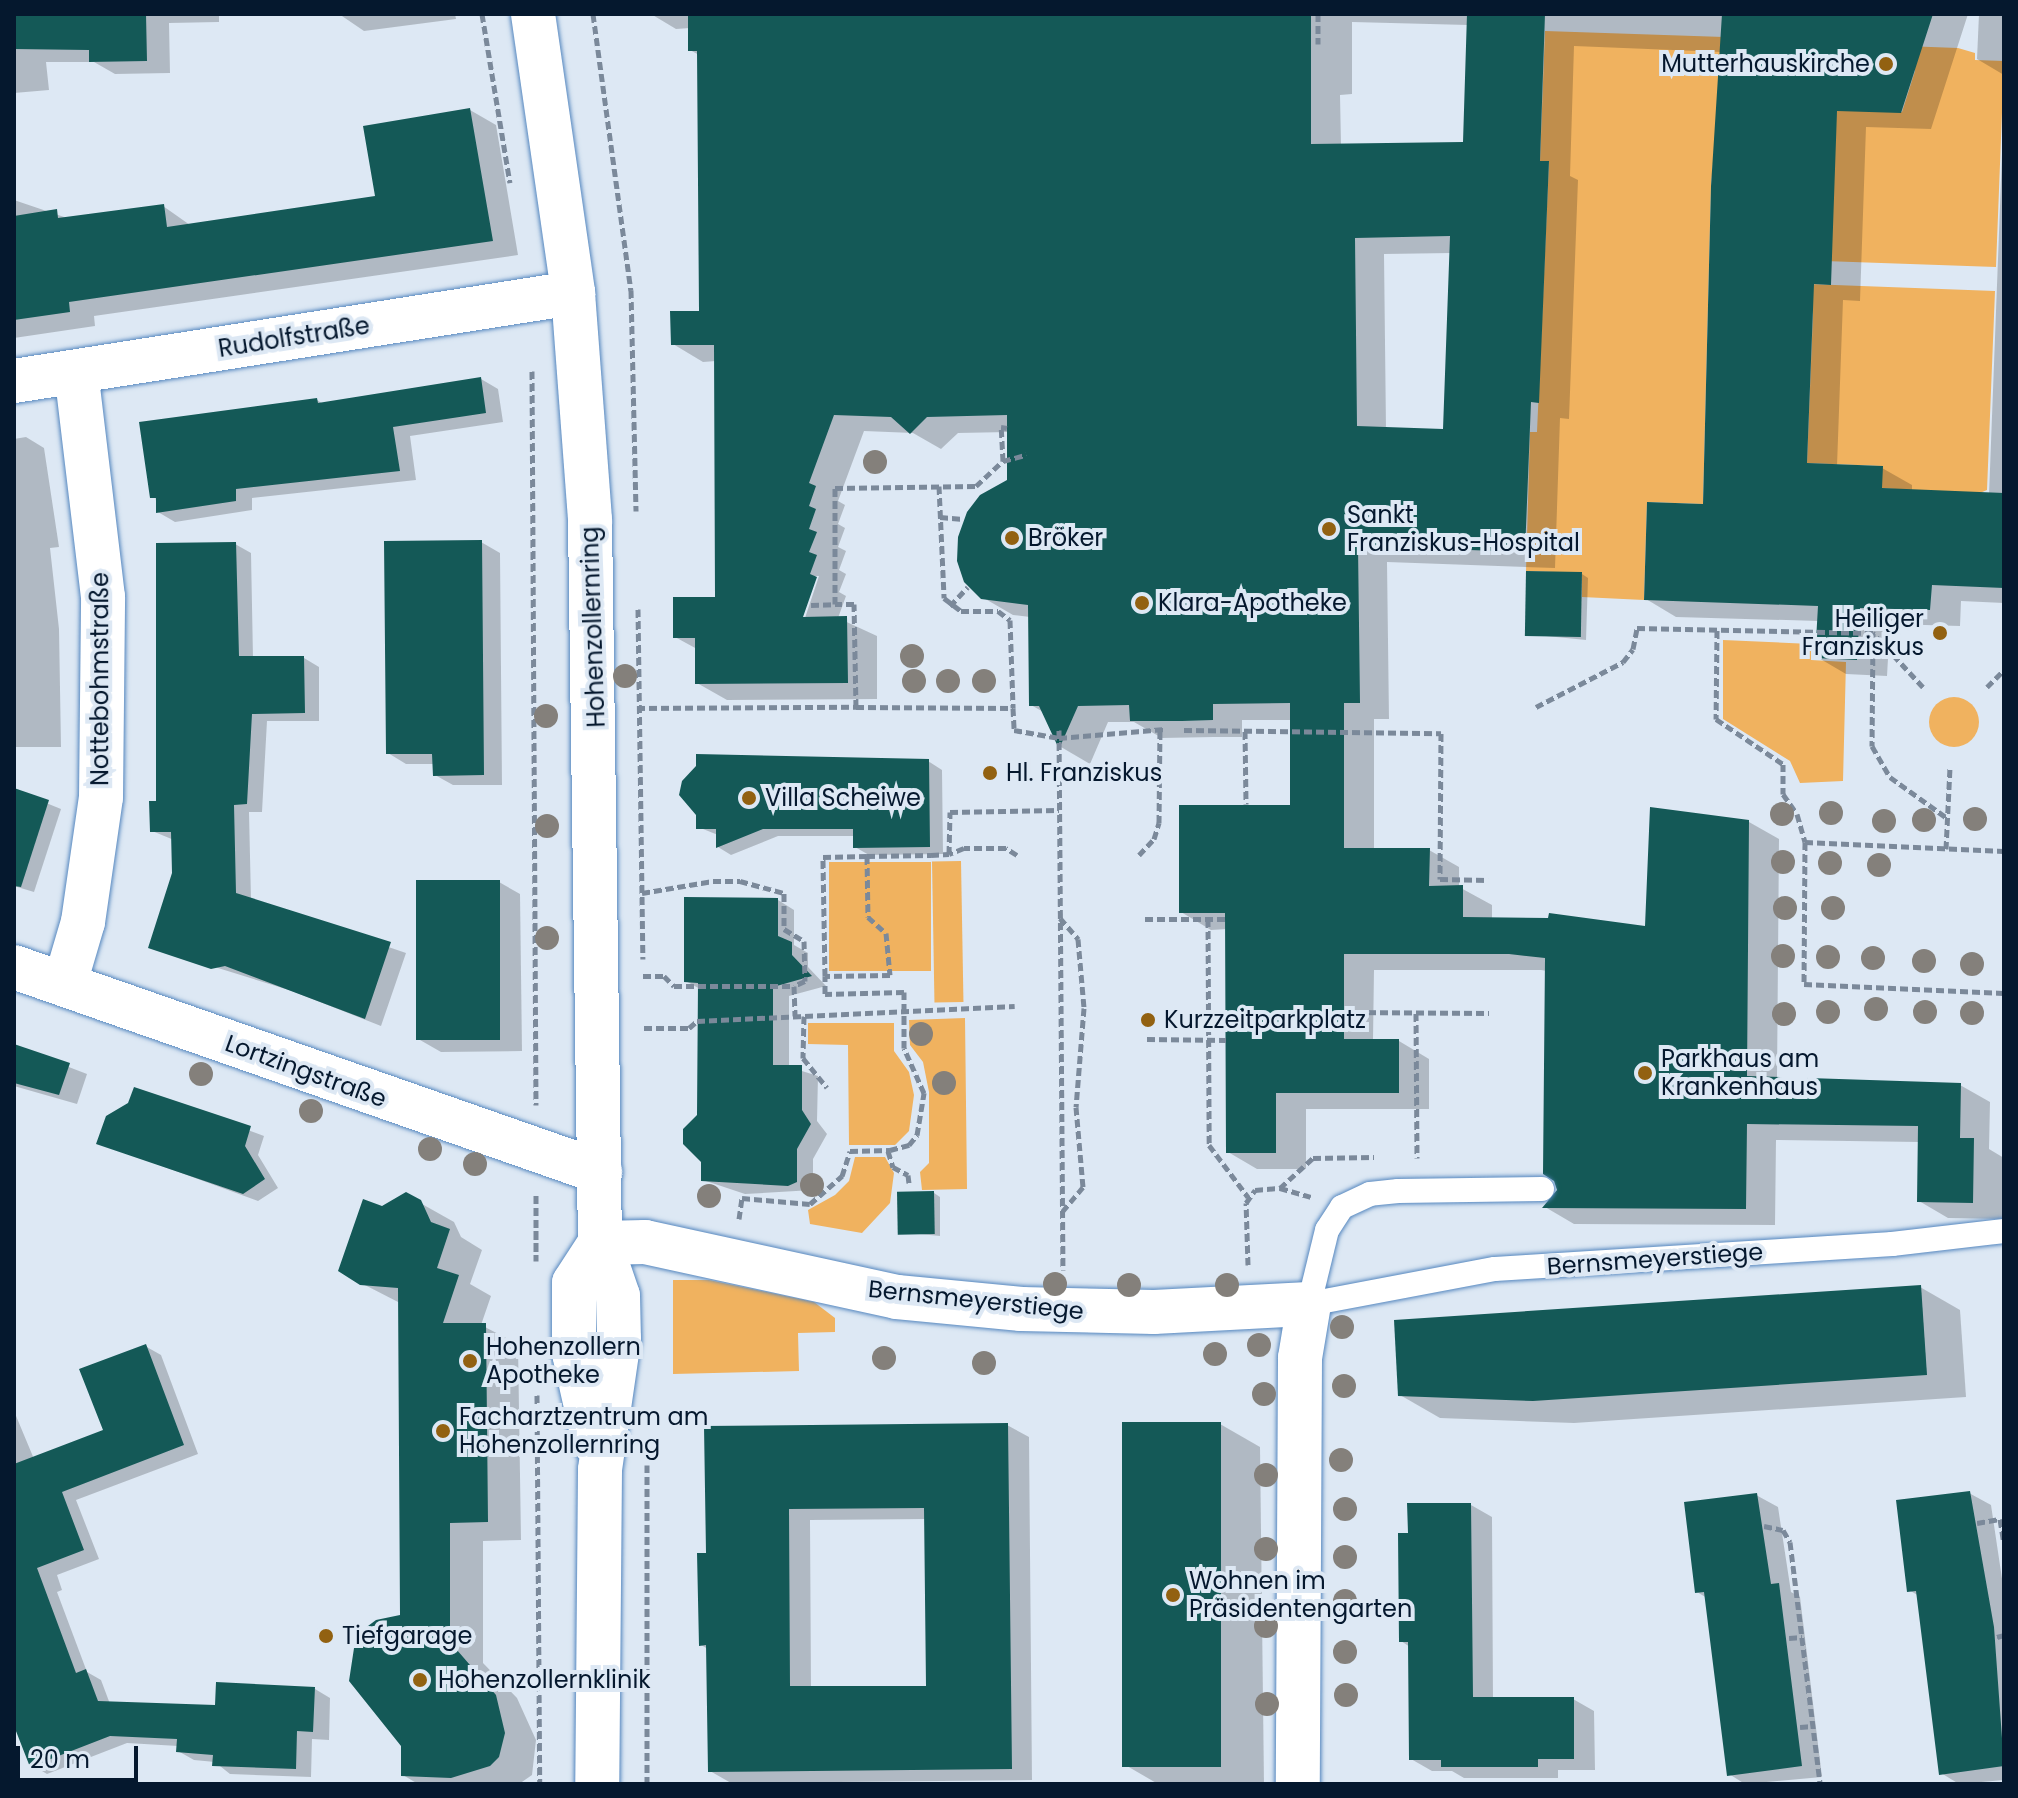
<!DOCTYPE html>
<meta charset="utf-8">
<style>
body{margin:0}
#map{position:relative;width:2018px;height:1798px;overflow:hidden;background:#dde8f4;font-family:Poppins,sans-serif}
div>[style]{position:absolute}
.green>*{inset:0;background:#f0b25f;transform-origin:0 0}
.round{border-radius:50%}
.shadow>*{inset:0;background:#0003}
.building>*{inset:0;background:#145957;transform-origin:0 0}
.path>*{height:5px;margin-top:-2.5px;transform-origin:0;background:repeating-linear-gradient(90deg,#7b899a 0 8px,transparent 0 12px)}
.roads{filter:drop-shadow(0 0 2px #5587bf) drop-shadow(0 0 2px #5587bf)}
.lane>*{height:24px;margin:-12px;padding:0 12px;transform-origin:12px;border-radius:12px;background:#fff}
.street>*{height:44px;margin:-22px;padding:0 22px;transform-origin:22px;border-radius:22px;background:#fff}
.secondary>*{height:44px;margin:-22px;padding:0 22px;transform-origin:22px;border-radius:22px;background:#fff}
.trees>*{width:24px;height:24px;margin:-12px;border-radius:50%;background:#84807b}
.dots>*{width:22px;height:22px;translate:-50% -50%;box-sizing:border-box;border:4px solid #dde8f4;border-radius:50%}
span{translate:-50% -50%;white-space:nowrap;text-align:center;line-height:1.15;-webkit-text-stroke:8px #dde8f4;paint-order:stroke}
.poi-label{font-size:24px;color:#05182e}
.right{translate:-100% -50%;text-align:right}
.left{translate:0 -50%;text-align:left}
.street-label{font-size:24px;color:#05182e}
.frame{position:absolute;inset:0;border:16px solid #05182e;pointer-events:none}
.scale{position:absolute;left:16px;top:1746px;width:122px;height:36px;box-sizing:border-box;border:4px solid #05182e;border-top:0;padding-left:10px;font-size:24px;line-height:28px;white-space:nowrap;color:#05182e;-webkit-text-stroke:6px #dde8f4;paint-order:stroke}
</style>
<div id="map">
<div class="green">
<div style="clip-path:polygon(1545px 31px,1724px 37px,1711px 186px,1703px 504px,1647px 502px,1644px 600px,1582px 597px,1582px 573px,1526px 571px,1530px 432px,1537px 432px,1549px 162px,1540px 161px)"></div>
<div style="clip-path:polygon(1831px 44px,1871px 112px,1902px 112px,1915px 71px,1904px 46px,1958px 48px,1975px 53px,1975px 60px,2004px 61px,1996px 267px,1824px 261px)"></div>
<div style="clip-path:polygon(1808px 284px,1995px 291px,1987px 490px,1975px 495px,1882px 488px,1882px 466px,1807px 463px,1813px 314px)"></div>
<div style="clip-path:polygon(1723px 640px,1811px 644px,1811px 660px,1846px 662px,1843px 781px,1800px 783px,1790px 761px,1723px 719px)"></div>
<div class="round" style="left:1929px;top:697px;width:50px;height:50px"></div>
<div style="left:961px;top:861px;width:141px;height:29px;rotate:89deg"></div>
<div style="left:931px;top:862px;width:109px;height:102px;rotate:90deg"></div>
<div style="clip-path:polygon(965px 1018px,967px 1189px,922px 1190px,920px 1172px,929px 1163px,929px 1092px,923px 1062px,910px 1045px,909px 1020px)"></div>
<div style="clip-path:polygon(808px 1023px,894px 1023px,894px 1051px,909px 1072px,914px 1095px,909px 1131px,895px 1145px,849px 1145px,848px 1045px,808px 1044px)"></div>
<div style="clip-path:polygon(855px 1157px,885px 1157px,894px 1173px,890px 1203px,862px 1233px,810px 1224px,808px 1210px,835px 1195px,849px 1181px)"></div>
<div style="clip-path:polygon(673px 1280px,709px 1280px,814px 1302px,835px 1318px,835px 1332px,798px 1333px,799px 1371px,673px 1374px)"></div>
</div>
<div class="shadow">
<div style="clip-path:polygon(14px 14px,219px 14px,219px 22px,169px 23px,170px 73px,115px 74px,94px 62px,46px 62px,49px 90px,14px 93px)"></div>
<div style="clip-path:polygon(339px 14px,455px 14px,456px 19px,364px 31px)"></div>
<div style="clip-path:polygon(evenodd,651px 14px,1968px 14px,1931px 129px,1866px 127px,1860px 301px,1843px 300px,1837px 466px,1882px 468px,1912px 485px,1912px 491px,1989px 495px,2004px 101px,2004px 603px,1961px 601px,1960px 626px,1890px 624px,1887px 676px,1846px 674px,1817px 657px,1819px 621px,1676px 617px,1646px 599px,1705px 506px,1722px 52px,1574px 46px,1570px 176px,1578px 180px,1569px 419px,1560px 418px,1555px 568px,1387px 562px,1389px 719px,1374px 719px,1374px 850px,1429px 850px,1459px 867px,1459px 887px,1492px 905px,1492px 920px,1647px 928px,1749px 822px,1779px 839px,1777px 1079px,1960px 1085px,1990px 1102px,1989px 1149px,2004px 1158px,2003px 1219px,1948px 1218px,1919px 1201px,1919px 1142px,1776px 1140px,1775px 1225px,1574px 1224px,1545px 1207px,1559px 1190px,1547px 971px,1541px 970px,1374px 970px,1373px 1041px,1399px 1041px,1429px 1059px,1429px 1109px,1306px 1109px,1306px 1169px,1257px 1169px,1228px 1152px,1227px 929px,1211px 930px,1181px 912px,1292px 807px,1292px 720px,1242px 720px,1242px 737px,1214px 737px,1162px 738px,1134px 722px,1108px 722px,1090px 764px,1061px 747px,1045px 713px,1031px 705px,1030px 617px,1013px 615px,982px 597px,1009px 481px,1009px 432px,958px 433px,941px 449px,913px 433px,864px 431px,838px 501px,845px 505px,838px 524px,845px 528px,838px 547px,846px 551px,839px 570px,846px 574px,839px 592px,846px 596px,838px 618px,877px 636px,877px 699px,727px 700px,697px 683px,697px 649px,675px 637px,717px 599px,716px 361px,703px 362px,673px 344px,701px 313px,699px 55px,690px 50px,690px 28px,676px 29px,651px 14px,1352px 22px,1468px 25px,1465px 144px,1341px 146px,1340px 95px,1352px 94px,1352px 22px,651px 14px,1452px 253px,1445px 431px,1386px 429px,1384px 254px,1452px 253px,651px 14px,815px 576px,819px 576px,802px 627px,798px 626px,815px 576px)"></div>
<div style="clip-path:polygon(1979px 14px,2004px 14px,2004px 75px,1977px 59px)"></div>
<div style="clip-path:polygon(470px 110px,496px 125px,518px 255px,94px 316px,95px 326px,14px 338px,14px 200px,70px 219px,163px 206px,190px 225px,378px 198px)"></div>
<div style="clip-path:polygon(481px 379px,498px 389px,503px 422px,410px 436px,416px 480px,252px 498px,252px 510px,175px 522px,158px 512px,142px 423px,317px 400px,323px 404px)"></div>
<div style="clip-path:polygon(26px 437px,44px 448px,59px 547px,50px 548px,59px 629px,61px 747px,14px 747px,14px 439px)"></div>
<div style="clip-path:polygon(481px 542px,500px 553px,502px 785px,453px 785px,435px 775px,434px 764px,406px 764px,388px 753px)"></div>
<div style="clip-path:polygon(235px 544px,251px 553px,253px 658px,304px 658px,319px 667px,319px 721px,267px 721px,262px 812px,249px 812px,251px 900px,406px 953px,381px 1026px,292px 991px,150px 947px,174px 874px,174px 840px,152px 831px)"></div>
<div style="clip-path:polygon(1582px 574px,1588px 578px,1586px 640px,1526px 634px)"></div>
<div style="clip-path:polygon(928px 761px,942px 770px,943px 854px,869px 855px,855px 847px,855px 836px,778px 836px,731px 855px,718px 847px,718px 835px,698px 827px)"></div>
<div style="clip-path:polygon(14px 790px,61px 809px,34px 892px,14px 886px)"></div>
<div style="clip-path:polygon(499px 882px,520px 894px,522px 1051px,441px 1052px,420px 1040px)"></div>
<div style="clip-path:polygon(778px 900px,794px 910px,794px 945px,808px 953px,808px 967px,826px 986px,789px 996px,789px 1067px,818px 1076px,817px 1121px,827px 1134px,813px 1159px,813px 1190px,745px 1194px,703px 1180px,703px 1161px,683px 1137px,699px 1116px,700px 989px,686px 981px)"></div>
<div style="clip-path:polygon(14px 1046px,87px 1074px,77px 1104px,14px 1086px)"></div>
<div style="clip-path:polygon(135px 1089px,264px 1136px,258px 1155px,278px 1188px,258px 1201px,99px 1143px,130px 1104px)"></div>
<div style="clip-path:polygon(934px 1193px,940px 1197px,940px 1236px,899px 1232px)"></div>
<div style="clip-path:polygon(406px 1195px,454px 1222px,461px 1237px,482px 1250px,470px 1284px,491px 1296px,481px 1325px,518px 1344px,521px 1540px,483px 1541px,483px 1663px,517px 1698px,536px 1740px,532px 1775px,519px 1784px,418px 1784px,403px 1775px,400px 1303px,361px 1283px,382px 1208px)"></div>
<div style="clip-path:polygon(1920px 1287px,1960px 1310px,1966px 1397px,1574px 1423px,1440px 1418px,1400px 1395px)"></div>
<div style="clip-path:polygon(145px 1346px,161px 1355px,198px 1454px,76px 1500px,99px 1559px,57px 1575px,62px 1590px,57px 1592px,87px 1672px,101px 1680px,110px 1704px,217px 1707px,315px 1689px,330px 1698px,329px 1740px,312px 1739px,311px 1777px,230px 1774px,215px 1762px,194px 1760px,178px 1751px,178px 1746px,127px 1743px,47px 1774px,32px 1765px,14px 1720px,14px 1411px,34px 1459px,105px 1432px)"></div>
<div style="clip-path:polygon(1220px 1424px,1260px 1447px,1264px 1784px,1158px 1784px,1127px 1766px)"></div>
<div style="clip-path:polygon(evenodd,1007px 1425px,1029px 1437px,1032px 1780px,731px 1783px,710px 1771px,708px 1649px,701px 1645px,708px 1555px,706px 1428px,1007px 1425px,927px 1519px,928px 1688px,811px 1688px,810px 1520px,927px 1519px)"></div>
<div style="clip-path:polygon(1969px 1493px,1991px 1505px,2004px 1592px,2004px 1780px,1959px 1784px,1941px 1773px,1919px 1596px,1909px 1590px)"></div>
<div style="clip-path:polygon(1756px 1495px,1778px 1507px,1791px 1592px,1800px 1597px,1822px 1777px,1745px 1784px,1729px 1774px,1707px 1598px,1697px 1592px)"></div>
<div style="clip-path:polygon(1471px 1505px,1492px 1517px,1493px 1699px,1573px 1699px,1594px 1711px,1595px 1770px,1558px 1770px,1558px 1778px,1464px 1778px,1452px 1771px,1432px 1771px,1411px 1759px,1410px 1647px,1401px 1641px,1410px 1535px)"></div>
</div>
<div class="building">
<div style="clip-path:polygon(14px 14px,146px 14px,147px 61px,89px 62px,89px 50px,14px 49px)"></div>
<div style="clip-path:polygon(evenodd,688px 14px,1311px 14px,1311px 144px,1463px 142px,1467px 14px,1545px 14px,1540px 161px,1549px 161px,1539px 403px,1531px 402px,1525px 552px,1358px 546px,1360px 703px,1344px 703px,1344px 848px,1430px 848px,1429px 886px,1463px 885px,1463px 917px,1548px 918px,1549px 913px,1645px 926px,1650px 807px,1749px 820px,1747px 1076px,1961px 1083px,1960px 1138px,1974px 1138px,1973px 1203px,1917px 1202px,1918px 1126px,1747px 1124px,1746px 1209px,1542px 1208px,1557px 1190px,1554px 1181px,1543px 1174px,1545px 958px,1509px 954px,1344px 954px,1344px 1039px,1399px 1039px,1399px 1093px,1276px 1093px,1276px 1153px,1226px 1153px,1225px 913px,1179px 913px,1179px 805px,1290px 805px,1290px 703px,1213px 704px,1213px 720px,1182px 721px,1130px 721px,1129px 705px,1078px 706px,1059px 749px,1039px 706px,1029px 706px,1028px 605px,981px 599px,964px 582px,957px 561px,958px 537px,967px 512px,980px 495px,1007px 480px,1007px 415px,927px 417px,910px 434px,891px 417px,834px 415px,809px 483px,816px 486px,809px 506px,816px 509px,809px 529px,817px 532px,809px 552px,817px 555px,810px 574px,817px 577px,803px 617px,847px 616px,848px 683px,695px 684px,695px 638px,673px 638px,673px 597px,715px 597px,714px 345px,671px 345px,670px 311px,699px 311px,697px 51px,688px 51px,688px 14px,1450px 236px,1443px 429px,1357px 426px,1355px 238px,1450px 236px)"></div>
<div style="clip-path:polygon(1722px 14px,1933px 14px,1901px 113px,1837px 111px,1831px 285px,1814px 284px,1807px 463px,1883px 466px,1882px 488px,2004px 493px,2004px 588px,1932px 585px,1930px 610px,1860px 608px,1857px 660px,1815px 658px,1818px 606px,1644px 600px,1647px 502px,1703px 504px,1711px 186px)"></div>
<div style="clip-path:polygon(470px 108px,493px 241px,69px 302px,70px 312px,14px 320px,14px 216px,57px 209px,58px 218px,164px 204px,167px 227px,375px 196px,363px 126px)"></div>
<div style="clip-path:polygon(481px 377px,486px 413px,393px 427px,400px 471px,236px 489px,236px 501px,156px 513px,156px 498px,150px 498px,139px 422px,317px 398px,318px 403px)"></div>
<div style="clip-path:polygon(482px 540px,484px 775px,433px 776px,432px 754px,386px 754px,384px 541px)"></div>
<div style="clip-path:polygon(236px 542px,239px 656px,304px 656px,305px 713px,252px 714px,247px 804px,234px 805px,236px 893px,391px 942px,365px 1019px,225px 966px,211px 969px,148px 948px,172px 873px,171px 832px,150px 832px,149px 801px,156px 801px,156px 543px)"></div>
<div style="left:1526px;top:571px;width:56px;height:65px;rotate:1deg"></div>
<div style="clip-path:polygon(696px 754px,929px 759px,930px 847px,853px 848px,853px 829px,763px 829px,716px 848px,716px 829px,696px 829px,696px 815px,679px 795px,682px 781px,696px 766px)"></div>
<div style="clip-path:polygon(14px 788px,49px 800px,21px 887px,14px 886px)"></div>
<div style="left:500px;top:880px;width:160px;height:84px;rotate:90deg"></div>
<div style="clip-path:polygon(684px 897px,778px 898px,778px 936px,792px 942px,792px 955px,812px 976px,773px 987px,773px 1065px,802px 1065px,802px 1110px,811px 1124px,797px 1149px,797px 1182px,788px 1186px,701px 1181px,701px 1162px,683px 1144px,683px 1129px,697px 1115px,698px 983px,684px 982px)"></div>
<div style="clip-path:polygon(14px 1044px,70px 1063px,59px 1095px,14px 1083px)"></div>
<div style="clip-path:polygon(134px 1087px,251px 1126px,245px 1146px,265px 1179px,243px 1194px,96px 1144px,106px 1116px,128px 1103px)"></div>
<div style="left:934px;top:1191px;width:43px;height:37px;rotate:89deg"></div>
<div style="clip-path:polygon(406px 1192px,421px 1200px,431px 1222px,450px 1229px,437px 1268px,459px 1275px,443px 1323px,486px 1323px,488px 1522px,450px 1523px,450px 1642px,496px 1695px,505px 1733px,499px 1757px,490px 1766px,451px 1778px,401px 1776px,401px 1746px,349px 1681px,356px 1635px,376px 1620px,400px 1615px,398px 1288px,360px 1285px,338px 1271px,363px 1199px,382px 1206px)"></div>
<div style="clip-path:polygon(1921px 1285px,1927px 1375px,1533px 1401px,1398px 1396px,1394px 1320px)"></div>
<div style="clip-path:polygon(146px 1344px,184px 1445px,62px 1492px,84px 1550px,37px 1568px,76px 1673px,86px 1669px,98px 1701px,215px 1705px,216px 1682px,315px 1687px,313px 1732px,297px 1731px,296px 1769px,212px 1766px,213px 1755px,176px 1752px,177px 1739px,110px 1736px,30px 1767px,14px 1726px,14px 1464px,103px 1430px,79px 1369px)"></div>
<div style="left:1122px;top:1422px;width:99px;height:345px"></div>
<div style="clip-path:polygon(evenodd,1008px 1423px,1012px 1769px,708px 1772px,706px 1645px,699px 1646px,697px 1553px,706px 1553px,704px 1426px,1008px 1423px,924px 1508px,926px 1686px,790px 1686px,789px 1509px,924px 1508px)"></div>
<div style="clip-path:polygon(1970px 1491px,1994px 1627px,2004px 1766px,1939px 1775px,1916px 1591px,1907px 1592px,1896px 1500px)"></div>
<div style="clip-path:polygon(1757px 1493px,1771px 1584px,1779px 1583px,1802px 1766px,1727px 1776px,1704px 1592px,1695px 1593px,1684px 1502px)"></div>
<div style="clip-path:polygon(1407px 1503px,1471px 1503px,1473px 1697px,1574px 1697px,1574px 1759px,1538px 1759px,1538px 1767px,1441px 1767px,1441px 1760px,1409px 1760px,1408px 1642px,1399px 1642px,1398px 1533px,1408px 1533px)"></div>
</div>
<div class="path">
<div style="left:482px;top:14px;width:171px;rotate:80.6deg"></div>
<div style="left:593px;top:14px;width:279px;rotate:82.2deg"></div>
<div style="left:631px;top:290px;width:221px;rotate:88.7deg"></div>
<div style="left:1318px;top:14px;width:30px;rotate:90deg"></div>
<div style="left:532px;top:371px;width:734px;rotate:89.69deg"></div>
<div style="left:1003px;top:461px;width:24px;rotate:-15deg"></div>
<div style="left:939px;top:486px;width:112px;rotate:87.4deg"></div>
<div style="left:944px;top:598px;width:21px;rotate:37deg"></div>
<div style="left:961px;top:611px;width:37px"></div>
<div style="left:998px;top:611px;width:15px;rotate:37deg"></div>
<div style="left:1010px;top:620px;width:88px;rotate:88deg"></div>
<div style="left:940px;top:517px;width:23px;rotate:5deg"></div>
<div style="left:811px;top:605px;width:24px;rotate:-2deg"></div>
<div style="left:950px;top:606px;width:26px;rotate:-47deg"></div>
<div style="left:638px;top:609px;width:350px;rotate:89.2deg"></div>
<div style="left:1717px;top:630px;width:89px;rotate:90.6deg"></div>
<div style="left:1716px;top:719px;width:81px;rotate:33.9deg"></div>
<div style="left:1783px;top:764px;width:30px;rotate:90deg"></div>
<div style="left:1783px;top:794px;width:24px;rotate:55deg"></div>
<div style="left:1797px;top:814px;width:29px;rotate:74deg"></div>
<div style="left:1805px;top:842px;width:142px;rotate:90.4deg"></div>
<div style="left:1804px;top:984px;width:200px;rotate:2.6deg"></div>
<div style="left:1923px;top:687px;width:74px;rotate:-132.8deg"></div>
<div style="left:1873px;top:633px;width:113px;rotate:90.5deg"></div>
<div style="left:1872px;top:746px;width:36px;rotate:60deg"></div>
<div style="left:1890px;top:777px;width:70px;rotate:35.7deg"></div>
<div style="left:1987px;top:687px;width:24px;rotate:-45deg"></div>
<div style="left:856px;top:707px;width:157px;rotate:0.4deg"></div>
<div style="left:1013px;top:708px;width:22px;rotate:87deg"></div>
<div style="left:1014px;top:730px;width:46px;rotate:10.1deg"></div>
<div style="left:1059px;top:738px;width:106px;rotate:-4.9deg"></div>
<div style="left:1536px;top:707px;width:98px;rotate:-27.3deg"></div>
<div style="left:1623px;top:662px;width:16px;rotate:-52deg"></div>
<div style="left:1633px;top:649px;width:21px;rotate:-79deg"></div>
<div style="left:1637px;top:628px;width:236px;rotate:1.2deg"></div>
<div style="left:637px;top:708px;width:219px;rotate:-0.3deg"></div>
<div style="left:856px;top:707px;width:103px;rotate:-91.1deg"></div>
<div style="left:854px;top:604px;width:19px;rotate:180deg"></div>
<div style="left:835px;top:604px;width:116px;rotate:-90deg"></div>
<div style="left:835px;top:488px;width:141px;rotate:-0.8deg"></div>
<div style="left:976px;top:486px;width:37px;rotate:-43deg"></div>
<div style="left:1003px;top:461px;width:34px;rotate:-93deg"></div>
<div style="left:1001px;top:427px;width:6px;rotate:9deg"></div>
<div style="left:1059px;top:730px;width:540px;rotate:89.58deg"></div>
<div style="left:1184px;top:730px;width:257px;rotate:0.7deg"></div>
<div style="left:1441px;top:733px;width:146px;rotate:90.4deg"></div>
<div style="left:1440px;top:879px;width:48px;rotate:1.2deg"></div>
<div style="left:1245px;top:731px;width:73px;rotate:89.2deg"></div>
<div style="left:1805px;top:842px;width:199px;rotate:2.6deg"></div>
<div style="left:1946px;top:849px;width:83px;rotate:-87.2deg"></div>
<div style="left:1017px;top:855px;width:13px;rotate:-148deg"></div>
<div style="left:1006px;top:848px;width:42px;rotate:180deg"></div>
<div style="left:964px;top:848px;width:16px;rotate:158deg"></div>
<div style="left:949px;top:854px;width:42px;rotate:-88.6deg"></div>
<div style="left:950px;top:812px;width:109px;rotate:-1.1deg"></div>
<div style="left:1139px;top:855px;width:22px;rotate:-47deg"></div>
<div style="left:1154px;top:839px;width:17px;rotate:-73deg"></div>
<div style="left:1159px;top:823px;width:93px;rotate:-89.4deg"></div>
<div style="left:867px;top:856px;width:61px;rotate:89.1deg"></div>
<div style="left:868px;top:917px;width:24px;rotate:42deg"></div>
<div style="left:886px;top:933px;width:42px;rotate:84.6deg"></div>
<div style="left:890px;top:975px;width:65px;rotate:179.1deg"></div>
<div style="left:825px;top:976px;width:119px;rotate:-91deg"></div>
<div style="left:823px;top:857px;width:44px;rotate:-1.3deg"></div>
<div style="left:867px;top:856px;width:64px;rotate:-0.9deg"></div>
<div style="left:931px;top:855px;width:18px;rotate:-3deg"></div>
<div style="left:642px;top:893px;width:72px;rotate:-9.6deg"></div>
<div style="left:713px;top:881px;width:27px"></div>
<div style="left:740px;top:881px;width:46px;rotate:15.3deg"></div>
<div style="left:784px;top:893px;width:36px;rotate:90deg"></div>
<div style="left:784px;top:929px;width:23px;rotate:31deg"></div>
<div style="left:804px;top:941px;width:40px;rotate:88.6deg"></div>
<div style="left:805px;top:981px;width:12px;rotate:156deg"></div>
<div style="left:794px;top:986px;width:30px;rotate:88deg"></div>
<div style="left:1060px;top:918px;width:28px;rotate:49deg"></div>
<div style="left:1078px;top:939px;width:69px;rotate:85deg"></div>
<div style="left:1084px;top:1008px;width:99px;rotate:94.6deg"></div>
<div style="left:1076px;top:1107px;width:80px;rotate:85deg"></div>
<div style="left:1083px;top:1187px;width:31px;rotate:130deg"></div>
<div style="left:1145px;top:919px;width:80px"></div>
<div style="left:1208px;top:919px;width:226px;rotate:89.7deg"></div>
<div style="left:1209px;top:1145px;width:65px;rotate:53.1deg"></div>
<div style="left:643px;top:976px;width:21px"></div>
<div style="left:664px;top:976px;width:14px;rotate:45deg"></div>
<div style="left:674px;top:986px;width:120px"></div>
<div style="left:1344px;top:1012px;width:145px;rotate:0.4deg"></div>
<div style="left:1416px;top:1013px;width:145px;rotate:89.6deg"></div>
<div style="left:804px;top:1016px;width:42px;rotate:91.4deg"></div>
<div style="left:803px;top:1058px;width:38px;rotate:51deg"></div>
<div style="left:644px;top:1028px;width:45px"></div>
<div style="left:689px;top:1028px;width:11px;rotate:-41deg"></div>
<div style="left:697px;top:1021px;width:318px;rotate:-2.7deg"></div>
<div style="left:1147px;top:1039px;width:79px;rotate:0.7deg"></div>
<div style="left:888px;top:1151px;width:17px;rotate:73deg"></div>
<div style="left:893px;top:1167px;width:17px;rotate:28deg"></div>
<div style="left:908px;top:1175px;width:8px;rotate:83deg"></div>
<div style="left:1280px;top:1188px;width:32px;rotate:16deg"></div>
<div style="left:536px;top:1195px;width:66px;rotate:90deg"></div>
<div style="left:739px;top:1219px;width:21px;rotate:-82deg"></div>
<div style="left:742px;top:1198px;width:68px;rotate:5deg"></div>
<div style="left:810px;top:1204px;width:43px;rotate:-41.2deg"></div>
<div style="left:842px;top:1176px;width:26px;rotate:-72deg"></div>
<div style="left:850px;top:1151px;width:40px;rotate:-1.4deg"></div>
<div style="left:890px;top:1150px;width:20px;rotate:-15deg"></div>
<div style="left:909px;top:1145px;width:13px;rotate:-51deg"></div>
<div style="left:917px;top:1135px;width:43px;rotate:-80.5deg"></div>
<div style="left:924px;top:1093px;width:49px;rotate:-114deg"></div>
<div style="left:904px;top:1048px;width:56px;rotate:-90deg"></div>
<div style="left:904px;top:992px;width:79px;rotate:178.5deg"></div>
<div style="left:825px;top:994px;width:18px;rotate:-90deg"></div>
<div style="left:1248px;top:1265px;width:62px;rotate:-91.8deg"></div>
<div style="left:1246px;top:1203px;width:16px;rotate:-55deg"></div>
<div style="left:1255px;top:1190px;width:25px;rotate:-5deg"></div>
<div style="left:1280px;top:1188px;width:45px;rotate:-42.3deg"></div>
<div style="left:1313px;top:1158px;width:61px;rotate:-0.9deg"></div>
<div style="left:537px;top:1395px;width:389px;rotate:89.6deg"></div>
<div style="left:1977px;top:1523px;width:23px;rotate:-10deg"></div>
<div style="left:2000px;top:1519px;width:24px;rotate:81deg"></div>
<div style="left:1764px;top:1526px;width:19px;rotate:12deg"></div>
<div style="left:1783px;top:1530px;width:14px;rotate:60deg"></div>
<div style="left:1790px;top:1542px;width:244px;rotate:82.9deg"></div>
<div style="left:1997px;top:1637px;width:7px;rotate:-16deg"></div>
<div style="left:1789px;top:1638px;width:13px;rotate:-4deg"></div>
<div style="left:1800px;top:1727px;width:13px;rotate:-4deg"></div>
<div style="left:647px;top:1784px;width:319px;rotate:-90deg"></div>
</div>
<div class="roads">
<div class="lane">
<div style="left:1542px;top:1189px;width:144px;rotate:179.2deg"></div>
<div style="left:1398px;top:1191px;width:28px;rotate:174deg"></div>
<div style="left:1370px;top:1194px;width:31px;rotate:155deg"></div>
<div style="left:1342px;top:1207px;width:27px;rotate:123deg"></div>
<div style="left:1327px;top:1230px;width:76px;rotate:103.7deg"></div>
<div style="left:1309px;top:1304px;width:189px;rotate:-10.7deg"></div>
<div style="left:1495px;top:1269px;width:398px;rotate:-3.6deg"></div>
<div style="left:1892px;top:1244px;width:113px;rotate:-6.6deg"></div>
</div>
<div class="street">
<div style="left:14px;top:381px;width:566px;rotate:-8.95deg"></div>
<div style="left:14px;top:967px;width:621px;rotate:19.28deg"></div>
<div style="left:65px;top:983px;width:64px;rotate:-73.6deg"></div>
<div style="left:83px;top:922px;width:126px;rotate:-81.8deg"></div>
<div style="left:101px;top:797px;width:200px;rotate:-89.4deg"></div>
<div style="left:103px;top:597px;width:227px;rotate:-96.8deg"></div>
<div style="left:600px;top:1243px;width:45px;rotate:-1.3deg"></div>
<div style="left:645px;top:1242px;width:258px;rotate:12.3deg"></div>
<div style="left:897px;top:1297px;width:125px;rotate:5.5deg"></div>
<div style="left:1021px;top:1309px;width:133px;rotate:1.3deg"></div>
<div style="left:1154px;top:1312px;width:155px;rotate:-3deg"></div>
<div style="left:1309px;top:1304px;width:55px;rotate:99.5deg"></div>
<div style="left:1300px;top:1358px;width:426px;rotate:90.3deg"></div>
</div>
<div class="secondary">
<div style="left:533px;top:14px;width:282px;rotate:81.8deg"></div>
<div style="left:573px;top:293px;width:228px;rotate:85.7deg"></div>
<div style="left:590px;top:520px;width:723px;rotate:89.21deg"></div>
<div style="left:600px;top:1243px;width:56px;rotate:71.2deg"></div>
<div style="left:618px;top:1296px;width:43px;rotate:88.7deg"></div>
<div style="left:619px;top:1339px;width:132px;rotate:98.3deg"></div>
<div style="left:600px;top:1470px;width:314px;rotate:90.5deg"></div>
<div style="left:594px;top:1442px;width:91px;rotate:-102.7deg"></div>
<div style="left:574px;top:1353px;width:70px;rotate:-90deg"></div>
<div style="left:574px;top:1283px;width:48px;rotate:-57deg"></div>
</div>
</div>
<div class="trees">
<div style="left:875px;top:462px"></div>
<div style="left:912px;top:656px"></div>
<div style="left:625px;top:676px"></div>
<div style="left:914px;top:681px"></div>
<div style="left:948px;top:681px"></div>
<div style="left:984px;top:681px"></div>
<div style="left:546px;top:716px"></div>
<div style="left:1831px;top:813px"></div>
<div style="left:1782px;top:814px"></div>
<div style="left:1975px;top:819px"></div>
<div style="left:1924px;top:820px"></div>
<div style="left:1884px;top:821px"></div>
<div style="left:547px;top:826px"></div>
<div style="left:1783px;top:862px"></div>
<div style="left:1830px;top:863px"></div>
<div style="left:1879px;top:865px"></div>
<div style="left:1785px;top:908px"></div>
<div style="left:1833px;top:908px"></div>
<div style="left:547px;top:938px"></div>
<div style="left:1783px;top:956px"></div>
<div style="left:1828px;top:957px"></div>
<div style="left:1873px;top:958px"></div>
<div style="left:1924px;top:961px"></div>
<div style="left:1972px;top:964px"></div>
<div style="left:1876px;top:1009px"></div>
<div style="left:1828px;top:1012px"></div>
<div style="left:1925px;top:1012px"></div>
<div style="left:1972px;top:1013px"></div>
<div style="left:1784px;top:1014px"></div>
<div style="left:921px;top:1034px"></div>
<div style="left:201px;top:1074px"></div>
<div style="left:944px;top:1083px"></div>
<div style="left:311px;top:1111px"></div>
<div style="left:430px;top:1149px"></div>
<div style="left:475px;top:1164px"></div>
<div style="left:812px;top:1185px"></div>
<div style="left:709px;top:1196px"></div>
<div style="left:1055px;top:1284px"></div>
<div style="left:1129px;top:1285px"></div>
<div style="left:1227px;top:1285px"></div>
<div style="left:1342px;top:1327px"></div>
<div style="left:1259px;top:1345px"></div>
<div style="left:1215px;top:1354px"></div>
<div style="left:884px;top:1358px"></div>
<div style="left:984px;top:1363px"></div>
<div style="left:1344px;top:1386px"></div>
<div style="left:1264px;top:1394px"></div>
<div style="left:1341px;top:1460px"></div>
<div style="left:1266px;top:1475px"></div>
<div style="left:1345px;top:1509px"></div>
<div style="left:1266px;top:1549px"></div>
<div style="left:1345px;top:1557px"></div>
<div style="left:1345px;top:1601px"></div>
<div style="left:1266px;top:1626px"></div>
<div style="left:1345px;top:1652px"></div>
<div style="left:1346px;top:1695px"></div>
<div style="left:1267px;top:1704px"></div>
</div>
<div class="dots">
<div style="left:1886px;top:64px;background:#926111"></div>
<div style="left:1329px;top:529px;background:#926111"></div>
<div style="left:1012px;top:538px;background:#926111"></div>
<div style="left:1142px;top:603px;background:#926111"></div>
<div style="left:1940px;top:633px;background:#926111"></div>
<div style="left:990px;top:773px;background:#926111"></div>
<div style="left:749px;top:798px;background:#926111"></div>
<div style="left:1148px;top:1020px;background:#926111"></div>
<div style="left:1645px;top:1073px;background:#926111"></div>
<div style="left:470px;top:1361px;background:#926111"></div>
<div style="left:443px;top:1431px;background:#926111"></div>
<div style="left:1173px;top:1595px;background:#926111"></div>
<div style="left:326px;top:1636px;background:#926111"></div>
<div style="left:420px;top:1680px;background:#926111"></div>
</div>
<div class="poi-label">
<span class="right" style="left:1870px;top:64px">Mutterhauskirche</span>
<span class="left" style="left:1347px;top:529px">Sankt<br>Franziskus-Hospital</span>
<span class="left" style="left:1028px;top:538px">Bröker</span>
<span class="left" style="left:1158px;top:603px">Klara-Apotheke</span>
<span class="right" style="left:1924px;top:633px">Heiliger<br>Franziskus</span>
<span class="left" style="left:1006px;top:773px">Hl. Franziskus</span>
<span class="left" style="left:765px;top:798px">Villa Scheiwe</span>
<span class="left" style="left:1164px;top:1020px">Kurzzeitparkplatz</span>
<span class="left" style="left:1661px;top:1073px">Parkhaus am<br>Krankenhaus</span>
<span class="left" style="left:486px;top:1361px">Hohenzollern<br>Apotheke</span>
<span class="left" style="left:459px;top:1431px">Facharztzentrum am<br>Hohenzollernring</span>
<span class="left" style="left:1189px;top:1595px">Wohnen im<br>Präsidentengarten</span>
<span class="left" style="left:342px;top:1636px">Tiefgarage</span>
<span class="left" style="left:438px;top:1680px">Hohenzollernklinik</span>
</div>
<div class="street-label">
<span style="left:294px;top:337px;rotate:-9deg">Rudolfstraße</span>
<span style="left:593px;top:627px;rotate:-92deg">Hohenzollernring</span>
<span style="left:100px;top:679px;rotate:-90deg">Nottebohmstraße</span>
<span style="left:306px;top:1071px;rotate:20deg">Lortzingstraße</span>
<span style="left:1655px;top:1259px;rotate:-4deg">Bernsmeyerstiege</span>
<span style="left:976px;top:1300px;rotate:6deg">Bernsmeyerstiege</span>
</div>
<div class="frame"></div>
<div class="scale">20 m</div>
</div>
